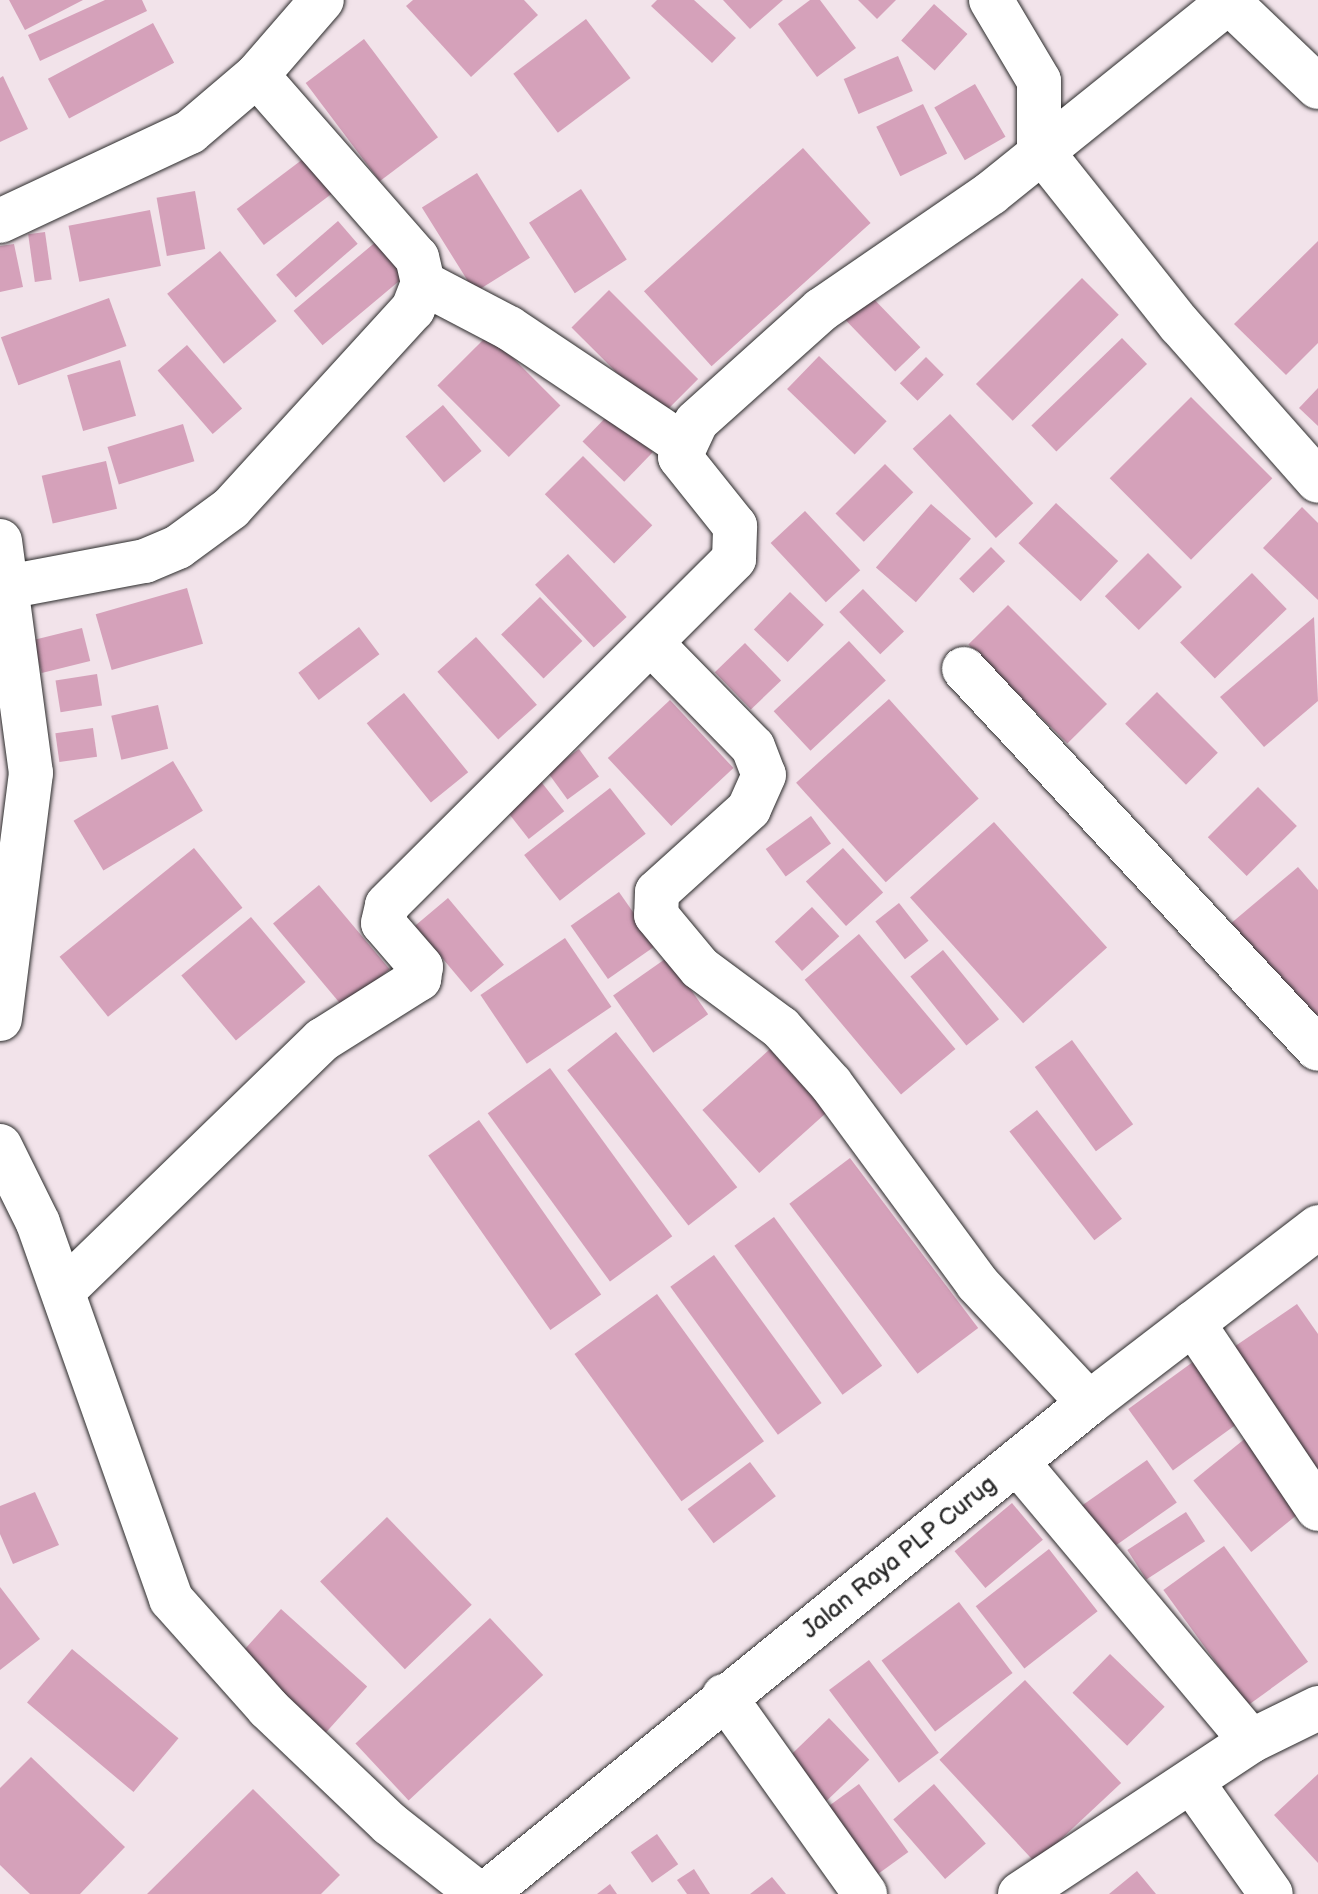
<!DOCTYPE html>
<style>
body{margin:0}
#map{position:relative;width:1318px;height:1894px;overflow:hidden;background:#f2e3ea;font-family:"Balsamiq Sans",sans-serif}
div>[style]{position:absolute}
.building>*{inset:0;background:#d5a1ba;transform-origin:0 0}
.roads{filter:drop-shadow(0 0 2px #2b2b2b) drop-shadow(0 0 2px #2b2b2b)}
.street>*{height:44px;margin:-22px;padding:0 22px;transform-origin:22px;border-radius:22px;background:#fff}
.secondary>*{height:44px;margin:-22px;padding:0 22px;transform-origin:22px;border-radius:22px;background:#fff}
.primary>*{height:44px;margin:-22px;padding:0 22px;transform-origin:22px;border-radius:22px;background:#fff}
span{translate:-50% -50%;white-space:nowrap;text-align:center;line-height:1.15;-webkit-text-stroke:8px #fff;paint-order:stroke}
.street-label{font-size:24px;color:#2b2b2b}
</style>
<div id="map">
<div class="building">
<div style="clip-path:polygon(9px 0,83px 0,25px 30px)"></div>
<div style="clip-path:polygon(105px 0,142px 0,147px 11px,40px 61px,28px 35px)"></div>
<div style="clip-path:polygon(413px 0,524px 0,538px 15px,471px 77px,406px 6px)"></div>
<div style="clip-path:polygon(657px 0,694px 0,736px 38px,712px 63px,651px 6px)"></div>
<div style="clip-path:polygon(723px 0,783px 0,750px 29px)"></div>
<div style="clip-path:polygon(810px 0,820px 0,856px 48px,817px 77px,778px 24px)"></div>
<div style="clip-path:polygon(858px 0,896px 0,877px 19px)"></div>
<div style="left:934px;top:4px;width:45px;height:49px;rotate:42deg"></div>
<div style="left:586px;top:19px;width:74px;height:91px;rotate:53deg"></div>
<div style="left:153px;top:23px;width:45px;height:119px;rotate:62deg"></div>
<div style="left:364px;top:39px;width:123px;height:73px;rotate:53deg"></div>
<div style="left:898px;top:56px;width:38px;height:59px;rotate:67deg"></div>
<div style="clip-path:polygon(3px 76px,28px 129px,0 142px,0 78px)"></div>
<div style="left:975px;top:84px;width:61px;height:47px;rotate:60deg"></div>
<div style="left:923px;top:104px;width:55px;height:52px;rotate:64deg"></div>
<div style="left:803px;top:148px;width:101px;height:214px;rotate:48deg"></div>
<div style="left:307px;top:156px;width:45px;height:88px;rotate:53deg"></div>
<div style="left:477px;top:173px;width:100px;height:65px;rotate:58deg"></div>
<div style="left:581px;top:189px;width:84px;height:62px;rotate:57deg"></div>
<div style="left:195px;top:191px;width:59px;height:39px;rotate:80deg"></div>
<div style="left:150px;top:210px;width:57px;height:83px;rotate:79deg"></div>
<div style="left:338px;top:221px;width:30px;height:82px;rotate:49deg"></div>
<div style="left:45px;top:232px;width:48px;height:17px;rotate:82deg"></div>
<div style="left:384px;top:235px;width:45px;height:118px;rotate:50deg"></div>
<div style="clip-path:polygon(1318px 241px,1318px 343px,1286px 375px,1234px 324px)"></div>
<div style="clip-path:polygon(14px 244px,23px 287px,0 292px,0 246px)"></div>
<div style="left:220px;top:251px;width:90px;height:68px;rotate:51deg"></div>
<div style="left:1082px;top:278px;width:52px;height:150px;rotate:45deg"></div>
<div style="left:609px;top:290px;width:126px;height:53px;rotate:45deg"></div>
<div style="left:869px;top:294px;width:74px;height:35px;rotate:46deg"></div>
<div style="left:109px;top:298px;width:51px;height:115px;rotate:70deg"></div>
<div style="left:489px;top:334px;width:101px;height:73px;rotate:45deg"></div>
<div style="left:1122px;top:338px;width:36px;height:126px;rotate:46deg"></div>
<div style="left:187px;top:345px;width:84px;height:39px;rotate:49deg"></div>
<div style="left:819px;top:356px;width:94px;height:46px;rotate:44deg"></div>
<div style="left:926px;top:357px;width:25px;height:37px;rotate:45deg"></div>
<div style="left:120px;top:360px;width:58px;height:55px;rotate:74deg"></div>
<div style="clip-path:polygon(1318px 388px,1318px 426px,1299px 408px)"></div>
<div style="left:1191px;top:397px;width:115px;height:115px;rotate:45deg"></div>
<div style="left:443px;top:405px;width:60px;height:49px;rotate:50deg"></div>
<div style="left:611px;top:412px;width:58px;height:41px;rotate:44deg"></div>
<div style="left:950px;top:414px;width:122px;height:51px;rotate:47deg"></div>
<div style="left:183px;top:424px;width:39px;height:79px;rotate:73deg"></div>
<div style="left:583px;top:456px;width:98px;height:54px;rotate:45deg"></div>
<div style="left:106px;top:461px;width:49px;height:66px;rotate:77deg"></div>
<div style="left:885px;top:464px;width:40px;height:70px;rotate:45deg"></div>
<div style="left:1056px;top:503px;width:85px;height:55px;rotate:43deg"></div>
<div style="left:931px;top:504px;width:53px;height:84px;rotate:41deg"></div>
<div style="clip-path:polygon(1302px 507px,1318px 523px,1318px 600px,1263px 548px)"></div>
<div style="left:805px;top:511px;width:81px;height:47px;rotate:47deg"></div>
<div style="left:991px;top:547px;width:20px;height:45px;rotate:45deg"></div>
<div style="left:1148px;top:553px;width:48px;height:61px;rotate:45deg"></div>
<div style="left:568px;top:554px;width:86px;height:45px;rotate:47deg"></div>
<div style="left:1252px;top:573px;width:50px;height:100px;rotate:46deg"></div>
<div style="left:187px;top:588px;width:58px;height:95px;rotate:74deg"></div>
<div style="left:863px;top:589px;width:59px;height:33px;rotate:46deg"></div>
<div style="left:790px;top:592px;width:47px;height:52px;rotate:44deg"></div>
<div style="left:540px;top:597px;width:61px;height:54px;rotate:46deg"></div>
<div style="left:1008px;top:605px;width:140px;height:56px;rotate:45deg"></div>
<div style="clip-path:polygon(1314px 617px,1318px 701px,1264px 747px,1220px 697px)"></div>
<div style="left:359px;top:627px;width:34px;height:76px;rotate:53deg"></div>
<div style="left:82px;top:628px;width:34px;height:50px;rotate:76deg"></div>
<div style="left:476px;top:637px;width:91px;height:52px;rotate:48deg"></div>
<div style="left:849px;top:641px;width:54px;height:103px;rotate:47deg"></div>
<div style="left:745px;top:643px;width:52px;height:42px;rotate:46deg"></div>
<div style="left:97px;top:674px;width:32px;height:42px;rotate:81deg"></div>
<div style="left:1157px;top:692px;width:86px;height:45px;rotate:45deg"></div>
<div style="left:404px;top:693px;width:102px;height:48px;rotate:51deg"></div>
<div style="left:889px;top:699px;width:134px;height:125px;rotate:48deg"></div>
<div style="left:670px;top:700px;width:93px;height:85px;rotate:47deg"></div>
<div style="left:158px;top:705px;width:45px;height:48px;rotate:77deg"></div>
<div style="left:93px;top:728px;width:29px;height:38px;rotate:82deg"></div>
<div style="left:579px;top:749px;width:34px;height:39px;rotate:54deg"></div>
<div style="left:173px;top:761px;width:58px;height:116px;rotate:59deg"></div>
<div style="left:539px;top:779px;width:41px;height:45px;rotate:52deg"></div>
<div style="left:1258px;top:787px;width:55px;height:71px;rotate:45deg"></div>
<div style="left:610px;top:788px;width:58px;height:109px;rotate:52deg"></div>
<div style="left:811px;top:816px;width:34px;height:56px;rotate:54deg"></div>
<div style="left:994px;top:822px;width:169px;height:113px;rotate:48deg"></div>
<div style="left:194px;top:848px;width:77px;height:173px;rotate:51deg"></div>
<div style="left:843px;top:848px;width:60px;height:50px;rotate:48deg"></div>
<div style="clip-path:polygon(1298px 867px,1318px 890px,1318px 1014px,1304px 1025px,1223px 930px)"></div>
<div style="left:319px;top:885px;width:110px;height:60px;rotate:50deg"></div>
<div style="left:619px;top:892px;width:65px;height:59px;rotate:55deg"></div>
<div style="left:448px;top:898px;width:87px;height:43px;rotate:50deg"></div>
<div style="left:899px;top:903px;width:48px;height:30px;rotate:52deg"></div>
<div style="left:812px;top:907px;width:40px;height:51px;rotate:47deg"></div>
<div style="left:251px;top:917px;width:85px;height:91px;rotate:50deg"></div>
<div style="left:859px;top:934px;width:150px;height:71px;rotate:50deg"></div>
<div style="left:565px;top:938px;width:83px;height:102px;rotate:56deg"></div>
<div style="left:943px;top:950px;width:89px;height:42px;rotate:51deg"></div>
<div style="left:668px;top:957px;width:70px;height:67px;rotate:55deg"></div>
<div style="left:616px;top:1032px;width:197px;height:62px;rotate:52deg"></div>
<div style="left:1072px;top:1040px;width:104px;height:46px;rotate:54deg"></div>
<div style="left:770px;top:1049px;width:85px;height:91px;rotate:48deg"></div>
<div style="left:550px;top:1068px;width:208px;height:77px;rotate:54deg"></div>
<div style="left:1037px;top:1110px;width:138px;height:35px;rotate:52deg"></div>
<div style="left:479px;top:1120px;width:213px;height:62px;rotate:55deg"></div>
<div style="left:850px;top:1158px;width:213px;height:76px;rotate:53deg"></div>
<div style="left:774px;top:1217px;width:184px;height:49px;rotate:54deg"></div>
<div style="left:714px;top:1255px;width:183px;height:54px;rotate:54deg"></div>
<div style="left:657px;top:1294px;width:182px;height:102px;rotate:54deg"></div>
<div style="clip-path:polygon(1297px 1304px,1318px 1334px,1318px 1474px,1225px 1353px)"></div>
<div style="left:1197px;top:1359px;width:76px;height:85px;rotate:54deg"></div>
<div style="left:1247px;top:1437px;width:92px;height:69px;rotate:51deg"></div>
<div style="left:1147px;top:1460px;width:52px;height:82px;rotate:55deg"></div>
<div style="left:750px;top:1462px;width:43px;height:78px;rotate:53deg"></div>
<div style="clip-path:polygon(35px 1492px,59px 1545px,13px 1564px,0 1534px,0 1506px)"></div>
<div style="left:1012px;top:1503px;width:48px;height:75px;rotate:50deg"></div>
<div style="left:1186px;top:1512px;width:35px;height:70px;rotate:57deg"></div>
<div style="left:387px;top:1517px;width:122px;height:93px;rotate:46deg"></div>
<div style="left:1224px;top:1546px;width:143px;height:75px;rotate:54deg"></div>
<div style="left:1049px;top:1549px;width:79px;height:93px;rotate:52deg"></div>
<div style="clip-path:polygon(0 1587px,40px 1639px,0 1670px)"></div>
<div style="left:959px;top:1602px;width:89px;height:97px;rotate:53deg"></div>
<div style="left:281px;top:1609px;width:116px;height:63px;rotate:42deg"></div>
<div style="left:490px;top:1618px;width:78px;height:184px;rotate:47deg"></div>
<div style="left:72px;top:1649px;width:139px;height:70px;rotate:40deg"></div>
<div style="left:1110px;top:1654px;width:76px;height:54px;rotate:44deg"></div>
<div style="left:869px;top:1660px;width:116px;height:50px;rotate:53deg"></div>
<div style="left:1025px;top:1680px;width:141px;height:117px;rotate:47deg"></div>
<div style="left:829px;top:1718px;width:58px;height:65px;rotate:46deg"></div>
<div style="clip-path:polygon(31px 1757px,125px 1847px,80px 1894px,30px 1894px,0 1865px,0 1788px)"></div>
<div style="clip-path:polygon(1318px 1774px,1318px 1863px,1274px 1815px)"></div>
<div style="left:859px;top:1784px;width:84px;height:53px;rotate:54deg"></div>
<div style="left:934px;top:1784px;width:79px;height:54px;rotate:49deg"></div>
<div style="clip-path:polygon(253px 1789px,340px 1875px,321px 1894px,147px 1894px)"></div>
<div style="left:657px;top:1834px;width:37px;height:32px;rotate:55deg"></div>
<div style="clip-path:polygon(694px 1869px,710px 1894px,687px 1894px,677px 1880px)"></div>
<div style="clip-path:polygon(1137px 1871px,1156px 1894px,1109px 1894px)"></div>
<div style="clip-path:polygon(772px 1877px,786px 1894px,750px 1894px)"></div>
<div style="clip-path:polygon(610px 1884px,617px 1894px,597px 1894px)"></div>
</div>
<div class="roads">
<div class="street">
<div style="left:991px;top:0;width:94px;rotate:59.3deg"></div>
<div style="left:1039px;top:81px;width:67px;rotate:90deg"></div>
<div style="left:1039px;top:148px;width:226px;rotate:51.5deg"></div>
<div style="left:1180px;top:325px;width:208px;rotate:48.5deg"></div>
<div style="left:1229px;top:2px;width:123px;rotate:43.7deg"></div>
<div style="left:0;top:221px;width:210px;rotate:-25.1deg"></div>
<div style="left:190px;top:132px;width:88px;rotate:-40.4deg"></div>
<div style="left:257px;top:75px;width:99px;rotate:-49.1deg"></div>
<div style="left:423px;top:283px;width:97px;rotate:27.6deg"></div>
<div style="left:509px;top:328px;width:207px;rotate:33.8deg"></div>
<div style="left:7px;top:587px;width:140px;rotate:-10.7deg"></div>
<div style="left:145px;top:561px;width:36px;rotate:-23deg"></div>
<div style="left:178px;top:547px;width:66px;rotate:-36.3deg"></div>
<div style="left:231px;top:508px;width:270px;rotate:-47.6deg"></div>
<div style="left:413px;top:309px;width:28px;rotate:-69deg"></div>
<div style="left:423px;top:283px;width:26px;rotate:-103deg"></div>
<div style="left:417px;top:258px;width:243px;rotate:-131.2deg"></div>
<div style="left:652px;top:644px;width:144px;rotate:45.6deg"></div>
<div style="left:753px;top:747px;width:30px;rotate:69deg"></div>
<div style="left:764px;top:775px;width:37px;rotate:114deg"></div>
<div style="left:749px;top:809px;width:124px;rotate:137.9deg"></div>
<div style="left:657px;top:892px;width:23px;rotate:92deg"></div>
<div style="left:656px;top:915px;width:69px;rotate:50.3deg"></div>
<div style="left:700px;top:968px;width:101px;rotate:36.5deg"></div>
<div style="left:781px;top:1028px;width:75px;rotate:48.2deg"></div>
<div style="left:831px;top:1084px;width:247px;rotate:53.7deg"></div>
<div style="left:977px;top:1283px;width:164px;rotate:47deg"></div>
<div style="left:964px;top:669px;width:519px;rotate:47.03deg"></div>
<div style="left:63px;top:1291px;width:361px;rotate:-44.1deg"></div>
<div style="left:322px;top:1040px;width:115px;rotate:-32.2deg"></div>
<div style="left:419px;top:979px;width:12px;rotate:-81deg"></div>
<div style="left:421px;top:967px;width:58px;rotate:-130.8deg"></div>
<div style="left:383px;top:923px;width:18px;rotate:-77deg"></div>
<div style="left:387px;top:905px;width:490px;rotate:-44.9deg"></div>
<div style="left:734px;top:559px;width:33px;rotate:-88deg"></div>
<div style="left:735px;top:526px;width:88px;rotate:-128.6deg"></div>
<div style="left:680px;top:457px;width:38px;rotate:-65deg"></div>
<div style="left:696px;top:422px;width:168px;rotate:-41.9deg"></div>
<div style="left:821px;top:310px;width:206px;rotate:-34.5deg"></div>
<div style="left:991px;top:193px;width:308px;rotate:-38.8deg"></div>
<div style="left:1193px;top:1323px;width:224px;rotate:56.1deg"></div>
<div style="left:1017px;top:1462px;width:364px;rotate:50deg"></div>
<div style="left:724px;top:1696px;width:243px;rotate:54.5deg"></div>
<div style="left:1194px;top:1785px;width:133px;rotate:54.8deg"></div>
<div style="left:1020px;top:1894px;width:277px;rotate:-33.5deg"></div>
<div style="left:1251px;top:1741px;width:75px;rotate:-26.2deg"></div>
</div>
<div class="secondary">
<div style="left:0;top:541px;width:234px;rotate:82.4deg"></div>
<div style="left:31px;top:773px;width:248px;rotate:97.2deg"></div>
<div style="left:0;top:1146px;width:86px;rotate:63.7deg"></div>
<div style="left:38px;top:1223px;width:399px;rotate:70.5deg"></div>
<div style="left:171px;top:1599px;width:146px;rotate:48.3deg"></div>
<div style="left:268px;top:1708px;width:168px;rotate:43.6deg"></div>
<div style="left:390px;top:1824px;width:113px;rotate:38.2deg"></div>
</div>
<div class="primary">
<div style="left:485px;top:1894px;width:778px;rotate:-39.11deg"></div>
<div style="left:1089px;top:1403px;width:289px;rotate:-37.5deg"></div>
</div>
</div>
<div class="street-label">
<span style="left:899px;top:1557px;rotate:-39deg">Jalan Raya PLP Curug</span>
</div>
</div>
